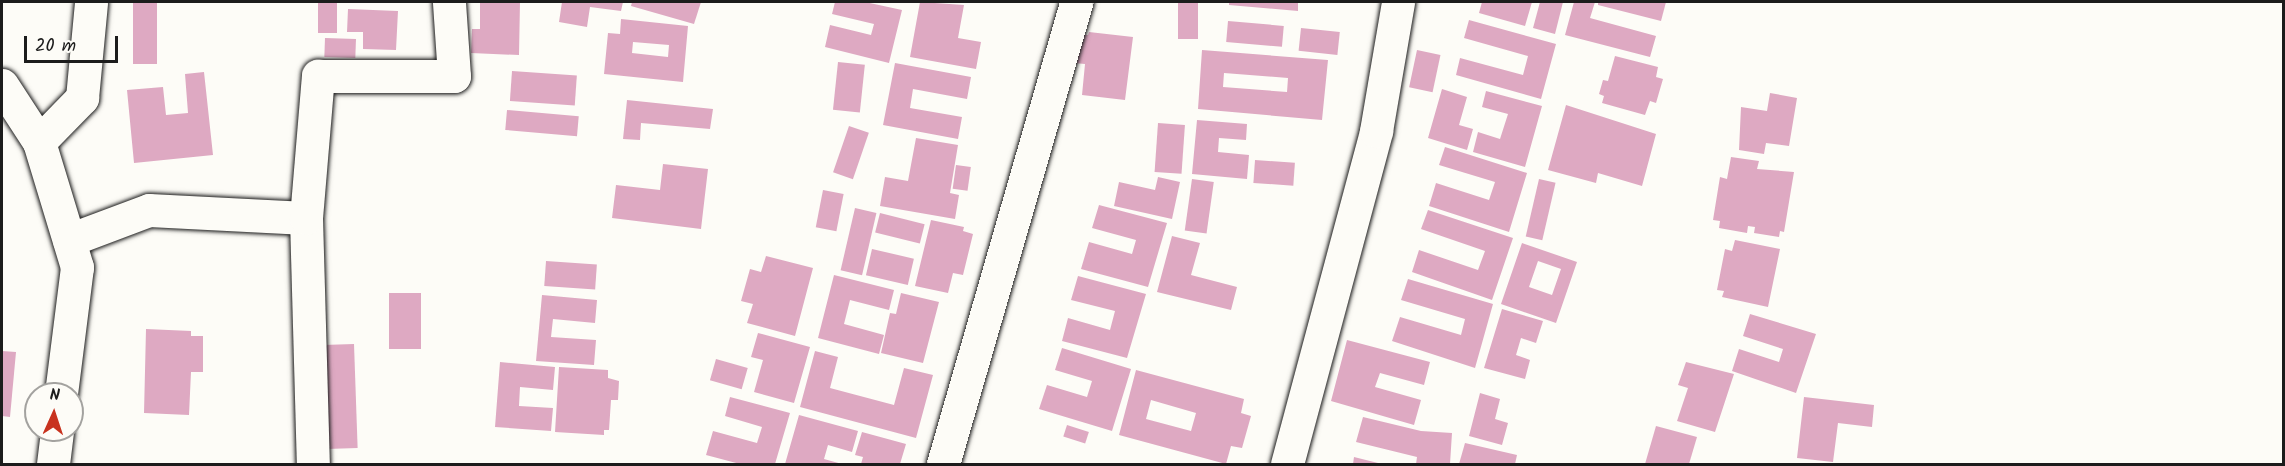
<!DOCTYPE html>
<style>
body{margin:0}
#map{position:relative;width:2285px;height:466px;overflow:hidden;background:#fdfcf7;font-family:Kalam,sans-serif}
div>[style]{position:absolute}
.building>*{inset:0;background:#dea9c2;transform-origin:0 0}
.roads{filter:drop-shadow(0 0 2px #1c1c1c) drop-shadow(0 0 2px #1c1c1c)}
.minor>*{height:33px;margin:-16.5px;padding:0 16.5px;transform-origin:16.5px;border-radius:16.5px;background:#fdfcf7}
span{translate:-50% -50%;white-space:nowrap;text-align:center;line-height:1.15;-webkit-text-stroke:5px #fdfcf7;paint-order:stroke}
.frame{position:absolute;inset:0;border:3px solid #1c1c1c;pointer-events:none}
.north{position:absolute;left:24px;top:382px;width:60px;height:60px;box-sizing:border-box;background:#fdfcf7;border:2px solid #a3a29f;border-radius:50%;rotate:3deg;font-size:16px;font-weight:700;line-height:24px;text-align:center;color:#1c1c1c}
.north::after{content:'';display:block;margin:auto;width:21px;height:27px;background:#c8321e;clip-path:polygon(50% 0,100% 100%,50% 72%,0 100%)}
.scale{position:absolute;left:24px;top:36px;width:94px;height:27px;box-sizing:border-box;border:3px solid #1c1c1c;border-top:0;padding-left:8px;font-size:18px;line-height:21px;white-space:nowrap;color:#1c1c1c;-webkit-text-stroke:4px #fdfcf7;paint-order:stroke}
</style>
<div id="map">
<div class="building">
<div style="left:133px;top:2px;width:24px;height:62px"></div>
<div style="left:318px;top:2px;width:19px;height:31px"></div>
<div style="clip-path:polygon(480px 2px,520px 2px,519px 55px,471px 53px,472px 29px,480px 29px)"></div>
<div style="clip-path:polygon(562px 2px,623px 2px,621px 11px,590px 7px,587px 27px,559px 22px)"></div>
<div style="clip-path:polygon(632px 2px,701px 2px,694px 24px,631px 6px)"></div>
<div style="clip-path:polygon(835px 2px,865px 2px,902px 10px,889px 63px,825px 47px,830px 25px,871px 35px,874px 24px,832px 14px)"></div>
<div style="clip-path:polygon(920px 2px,964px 5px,958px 38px,981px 42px,976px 69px,910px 57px)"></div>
<div style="left:1178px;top:2px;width:20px;height:37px"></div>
<div style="clip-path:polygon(1229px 2px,1298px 2px,1298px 11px,1229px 5px)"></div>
<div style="clip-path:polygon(1482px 2px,1532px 2px,1525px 26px,1479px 13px)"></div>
<div style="clip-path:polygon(1540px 2px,1563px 2px,1555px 34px,1533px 28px)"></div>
<div style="clip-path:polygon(1574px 2px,1595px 2px,1590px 18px,1656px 36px,1650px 57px,1565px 35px)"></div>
<div style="clip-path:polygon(1598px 2px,1666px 2px,1661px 21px,1598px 5px)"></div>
<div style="clip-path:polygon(348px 9px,398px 11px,396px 50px,363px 49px,363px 32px,347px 32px)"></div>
<div style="clip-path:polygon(evenodd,621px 19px,688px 26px,683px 82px,604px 74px,608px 33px,620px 34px,621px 19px,633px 42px,669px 45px,668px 57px,632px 53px,633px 42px)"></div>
<div style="clip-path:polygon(1469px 20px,1556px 44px,1541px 99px,1456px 75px,1460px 58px,1523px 75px,1528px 56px,1464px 38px)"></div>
<div style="left:1228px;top:21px;width:56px;height:21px;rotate:5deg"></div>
<div style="left:1301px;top:28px;width:39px;height:23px;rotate:6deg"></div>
<div style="clip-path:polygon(1089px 32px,1133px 37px,1125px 100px,1082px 95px,1085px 64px,1074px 63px,1078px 34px,1088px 35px)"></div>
<div style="left:325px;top:38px;width:31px;height:19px;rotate:2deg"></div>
<div style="clip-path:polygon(evenodd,1202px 50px,1328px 60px,1322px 120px,1198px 109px,1202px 50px,1224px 73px,1288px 78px,1287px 92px,1223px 87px,1224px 73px)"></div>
<div style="left:1417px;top:50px;width:24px;height:38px;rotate:12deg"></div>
<div style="clip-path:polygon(1615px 56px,1658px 67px,1656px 77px,1663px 79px,1656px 103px,1650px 101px,1645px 115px,1602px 103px,1604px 96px,1599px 94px,1603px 80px,1608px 81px)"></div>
<div style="left:838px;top:62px;width:27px;height:48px;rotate:6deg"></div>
<div style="clip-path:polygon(895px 63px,971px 77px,967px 99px,913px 89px,910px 108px,962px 117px,958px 139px,883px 125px)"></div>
<div style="left:512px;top:71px;width:65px;height:30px;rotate:4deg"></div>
<div style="clip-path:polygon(204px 72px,213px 155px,134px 163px,127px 90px,163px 87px,166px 115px,188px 113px,185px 74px)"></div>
<div style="clip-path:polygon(1442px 89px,1467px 97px,1459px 125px,1473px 129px,1467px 150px,1428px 138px)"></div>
<div style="clip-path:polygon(1486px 91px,1542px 106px,1525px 167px,1473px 152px,1478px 132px,1500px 139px,1508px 114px,1482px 107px)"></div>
<div style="clip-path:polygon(1770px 93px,1797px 98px,1789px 146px,1766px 143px,1764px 154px,1739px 150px,1741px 107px,1767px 111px)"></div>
<div style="clip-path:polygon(627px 100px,713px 109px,710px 129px,641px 123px,640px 140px,623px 139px)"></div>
<div style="clip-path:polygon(1566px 105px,1656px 134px,1642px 186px,1598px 173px,1596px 183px,1548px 170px)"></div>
<div style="left:507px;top:110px;width:72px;height:20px;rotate:5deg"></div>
<div style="clip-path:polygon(1197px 120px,1247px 124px,1246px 140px,1219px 138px,1218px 152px,1249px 155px,1247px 179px,1192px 174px)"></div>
<div style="left:1158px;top:123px;width:27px;height:49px;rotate:4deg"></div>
<div style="left:849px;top:126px;width:21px;height:49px;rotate:19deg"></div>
<div style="clip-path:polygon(916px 138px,958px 145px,950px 193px,959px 195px,955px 219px,880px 206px,885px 177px,908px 181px)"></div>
<div style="clip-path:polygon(1445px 147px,1527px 173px,1509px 232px,1429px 206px,1436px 183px,1489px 200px,1495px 182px,1439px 165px)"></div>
<div style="clip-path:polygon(1731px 157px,1759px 161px,1757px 169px,1794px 172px,1784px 232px,1780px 231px,1779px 237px,1754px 233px,1755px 227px,1748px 226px,1747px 233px,1719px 228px,1720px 221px,1713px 220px,1720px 177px,1727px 179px)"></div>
<div style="left:1255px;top:160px;width:40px;height:23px;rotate:4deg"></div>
<div style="clip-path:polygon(663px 164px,708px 169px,701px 229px,612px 218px,616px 185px,660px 190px)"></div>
<div style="left:956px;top:165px;width:15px;height:24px;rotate:8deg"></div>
<div style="clip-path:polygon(1158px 177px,1180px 182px,1172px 219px,1114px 206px,1119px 182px,1155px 190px)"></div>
<div style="left:1192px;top:179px;width:22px;height:52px;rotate:8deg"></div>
<div style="left:1539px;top:179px;width:17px;height:59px;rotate:13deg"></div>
<div style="left:823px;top:190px;width:21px;height:38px;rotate:11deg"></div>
<div style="clip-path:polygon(1099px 205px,1167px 223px,1148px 287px,1081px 269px,1089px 242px,1132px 254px,1136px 240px,1092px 228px)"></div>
<div style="left:855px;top:208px;width:22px;height:64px;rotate:13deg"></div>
<div style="clip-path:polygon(1428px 210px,1513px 238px,1492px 300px,1412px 272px,1419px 250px,1478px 270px,1485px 251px,1421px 229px)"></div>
<div style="left:880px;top:213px;width:46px;height:20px;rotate:14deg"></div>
<div style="clip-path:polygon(931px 220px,964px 227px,963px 231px,973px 234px,963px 275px,953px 273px,948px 293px,915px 286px)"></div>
<div style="clip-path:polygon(1172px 236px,1200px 243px,1191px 275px,1237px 287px,1231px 310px,1157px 292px)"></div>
<div style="clip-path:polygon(1735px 240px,1780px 249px,1768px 307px,1722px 297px,1724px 291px,1717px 290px,1725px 249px,1732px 251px)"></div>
<div style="clip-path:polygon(evenodd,1522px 243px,1577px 262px,1556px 323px,1501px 304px,1522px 243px,1538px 261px,1561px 269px,1552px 295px,1529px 287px,1538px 261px)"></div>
<div style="left:872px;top:249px;width:43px;height:27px;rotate:13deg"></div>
<div style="clip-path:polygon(766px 256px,813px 268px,795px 336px,747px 323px,753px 304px,741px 301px,750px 269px,761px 272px)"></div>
<div style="left:546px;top:261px;width:51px;height:25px;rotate:4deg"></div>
<div style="clip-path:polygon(834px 275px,894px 290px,889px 310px,850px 300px,844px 324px,884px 335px,879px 354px,818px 338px)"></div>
<div style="clip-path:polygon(1078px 276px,1146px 294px,1127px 358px,1062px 341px,1068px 318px,1110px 330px,1115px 311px,1071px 300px)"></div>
<div style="clip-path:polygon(1408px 279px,1493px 304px,1475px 368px,1392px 341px,1400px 317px,1461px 335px,1465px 319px,1401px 300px)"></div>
<div style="left:389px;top:293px;width:32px;height:56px"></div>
<div style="clip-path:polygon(901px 293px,939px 302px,923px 363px,881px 353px,890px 313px,896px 314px)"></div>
<div style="clip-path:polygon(542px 295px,597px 300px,595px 323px,553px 319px,551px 337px,596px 340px,594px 365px,536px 361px)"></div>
<div style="clip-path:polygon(1502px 309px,1543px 321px,1536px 343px,1521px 338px,1516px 355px,1530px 360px,1525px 379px,1484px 368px)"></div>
<div style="clip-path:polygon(1750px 314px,1816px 334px,1796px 393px,1732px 371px,1739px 349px,1779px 362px,1783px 349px,1743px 336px)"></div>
<div style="clip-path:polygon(146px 329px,191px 331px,191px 336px,203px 336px,203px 372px,191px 372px,189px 415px,144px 413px)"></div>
<div style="clip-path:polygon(758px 333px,810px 347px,794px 403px,754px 392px,763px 360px,751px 357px)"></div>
<div style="clip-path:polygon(1347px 340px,1430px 362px,1424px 385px,1380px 373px,1375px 387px,1421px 400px,1414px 425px,1331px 401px)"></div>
<div style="left:354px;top:344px;width:104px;height:31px;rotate:88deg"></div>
<div style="clip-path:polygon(1062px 348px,1131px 369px,1112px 431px,1039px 409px,1047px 385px,1087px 397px,1092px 381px,1055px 370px)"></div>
<div style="clip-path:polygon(2px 351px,16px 352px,10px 417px,2px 416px)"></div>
<div style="clip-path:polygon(815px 351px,838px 357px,830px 388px,894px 405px,904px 368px,933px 375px,916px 438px,800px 407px)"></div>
<div style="left:716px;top:359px;width:33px;height:22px;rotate:16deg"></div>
<div style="clip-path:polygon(500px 362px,555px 367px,553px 390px,520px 387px,519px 406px,553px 408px,551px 431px,495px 427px)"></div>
<div style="clip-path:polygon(1686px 362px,1734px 374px,1715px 432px,1677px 421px,1688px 388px,1678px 385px)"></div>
<div style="clip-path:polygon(559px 367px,608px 370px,608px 378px,619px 381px,618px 400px,611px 400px,609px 430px,604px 430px,604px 435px,555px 432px)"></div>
<div style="clip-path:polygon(evenodd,1136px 370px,1244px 399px,1241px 413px,1251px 416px,1242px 448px,1231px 446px,1226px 464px,1119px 435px,1136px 370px,1151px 400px,1196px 413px,1191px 431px,1146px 419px,1151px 400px)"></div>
<div style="clip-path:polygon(1480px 393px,1500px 399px,1495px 419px,1508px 423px,1502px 445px,1469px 436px)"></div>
<div style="clip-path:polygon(730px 397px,790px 413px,775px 464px,740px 464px,706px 455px,713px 431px,757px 443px,762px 427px,725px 416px)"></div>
<div style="clip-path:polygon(1804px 397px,1874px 405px,1872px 427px,1838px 423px,1833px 462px,1797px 458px)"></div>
<div style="clip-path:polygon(799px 415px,858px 431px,852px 452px,828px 445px,824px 459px,842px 464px,785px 464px)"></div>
<div style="clip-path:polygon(1363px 417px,1421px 431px,1452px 433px,1450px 464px,1416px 464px,1417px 457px,1356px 442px)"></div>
<div style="left:1067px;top:425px;width:23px;height:12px;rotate:18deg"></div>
<div style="clip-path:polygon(1656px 426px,1697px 437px,1689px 464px,1645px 464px)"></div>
<div style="clip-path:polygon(862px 432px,906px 444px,900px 464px,861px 464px,863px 457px,855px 455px)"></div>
<div style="clip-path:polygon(1465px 443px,1517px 455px,1515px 464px,1459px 464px)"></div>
<div style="clip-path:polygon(1354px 457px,1382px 464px,1353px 464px)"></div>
</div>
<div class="roads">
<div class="minor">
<div style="left:2px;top:85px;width:68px;rotate:57deg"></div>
<div style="left:39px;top:142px;width:131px;rotate:73.1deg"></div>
<div style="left:77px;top:267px;width:128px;rotate:97.2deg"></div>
<div style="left:39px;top:142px;width:62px;rotate:-45.7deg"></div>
<div style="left:82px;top:98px;width:96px;rotate:-84.6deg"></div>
<div style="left:306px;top:218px;width:246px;rotate:88.4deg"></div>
<div style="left:69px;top:240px;width:85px;rotate:-20.6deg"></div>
<div style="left:149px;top:210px;width:157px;rotate:2.9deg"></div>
<div style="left:306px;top:218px;width:143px;rotate:-85.2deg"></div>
<div style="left:318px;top:76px;width:136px"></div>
<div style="left:454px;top:76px;width:74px;rotate:-93.9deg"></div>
<div style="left:53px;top:464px;width:34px;rotate:-83deg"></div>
<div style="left:943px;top:464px;width:481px;rotate:-73.9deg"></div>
<div style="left:1287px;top:464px;width:345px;rotate:-75deg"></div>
<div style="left:1376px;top:131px;width:131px;rotate:-80.3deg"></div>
</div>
</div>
<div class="frame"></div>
<div class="north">N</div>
<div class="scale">20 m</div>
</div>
